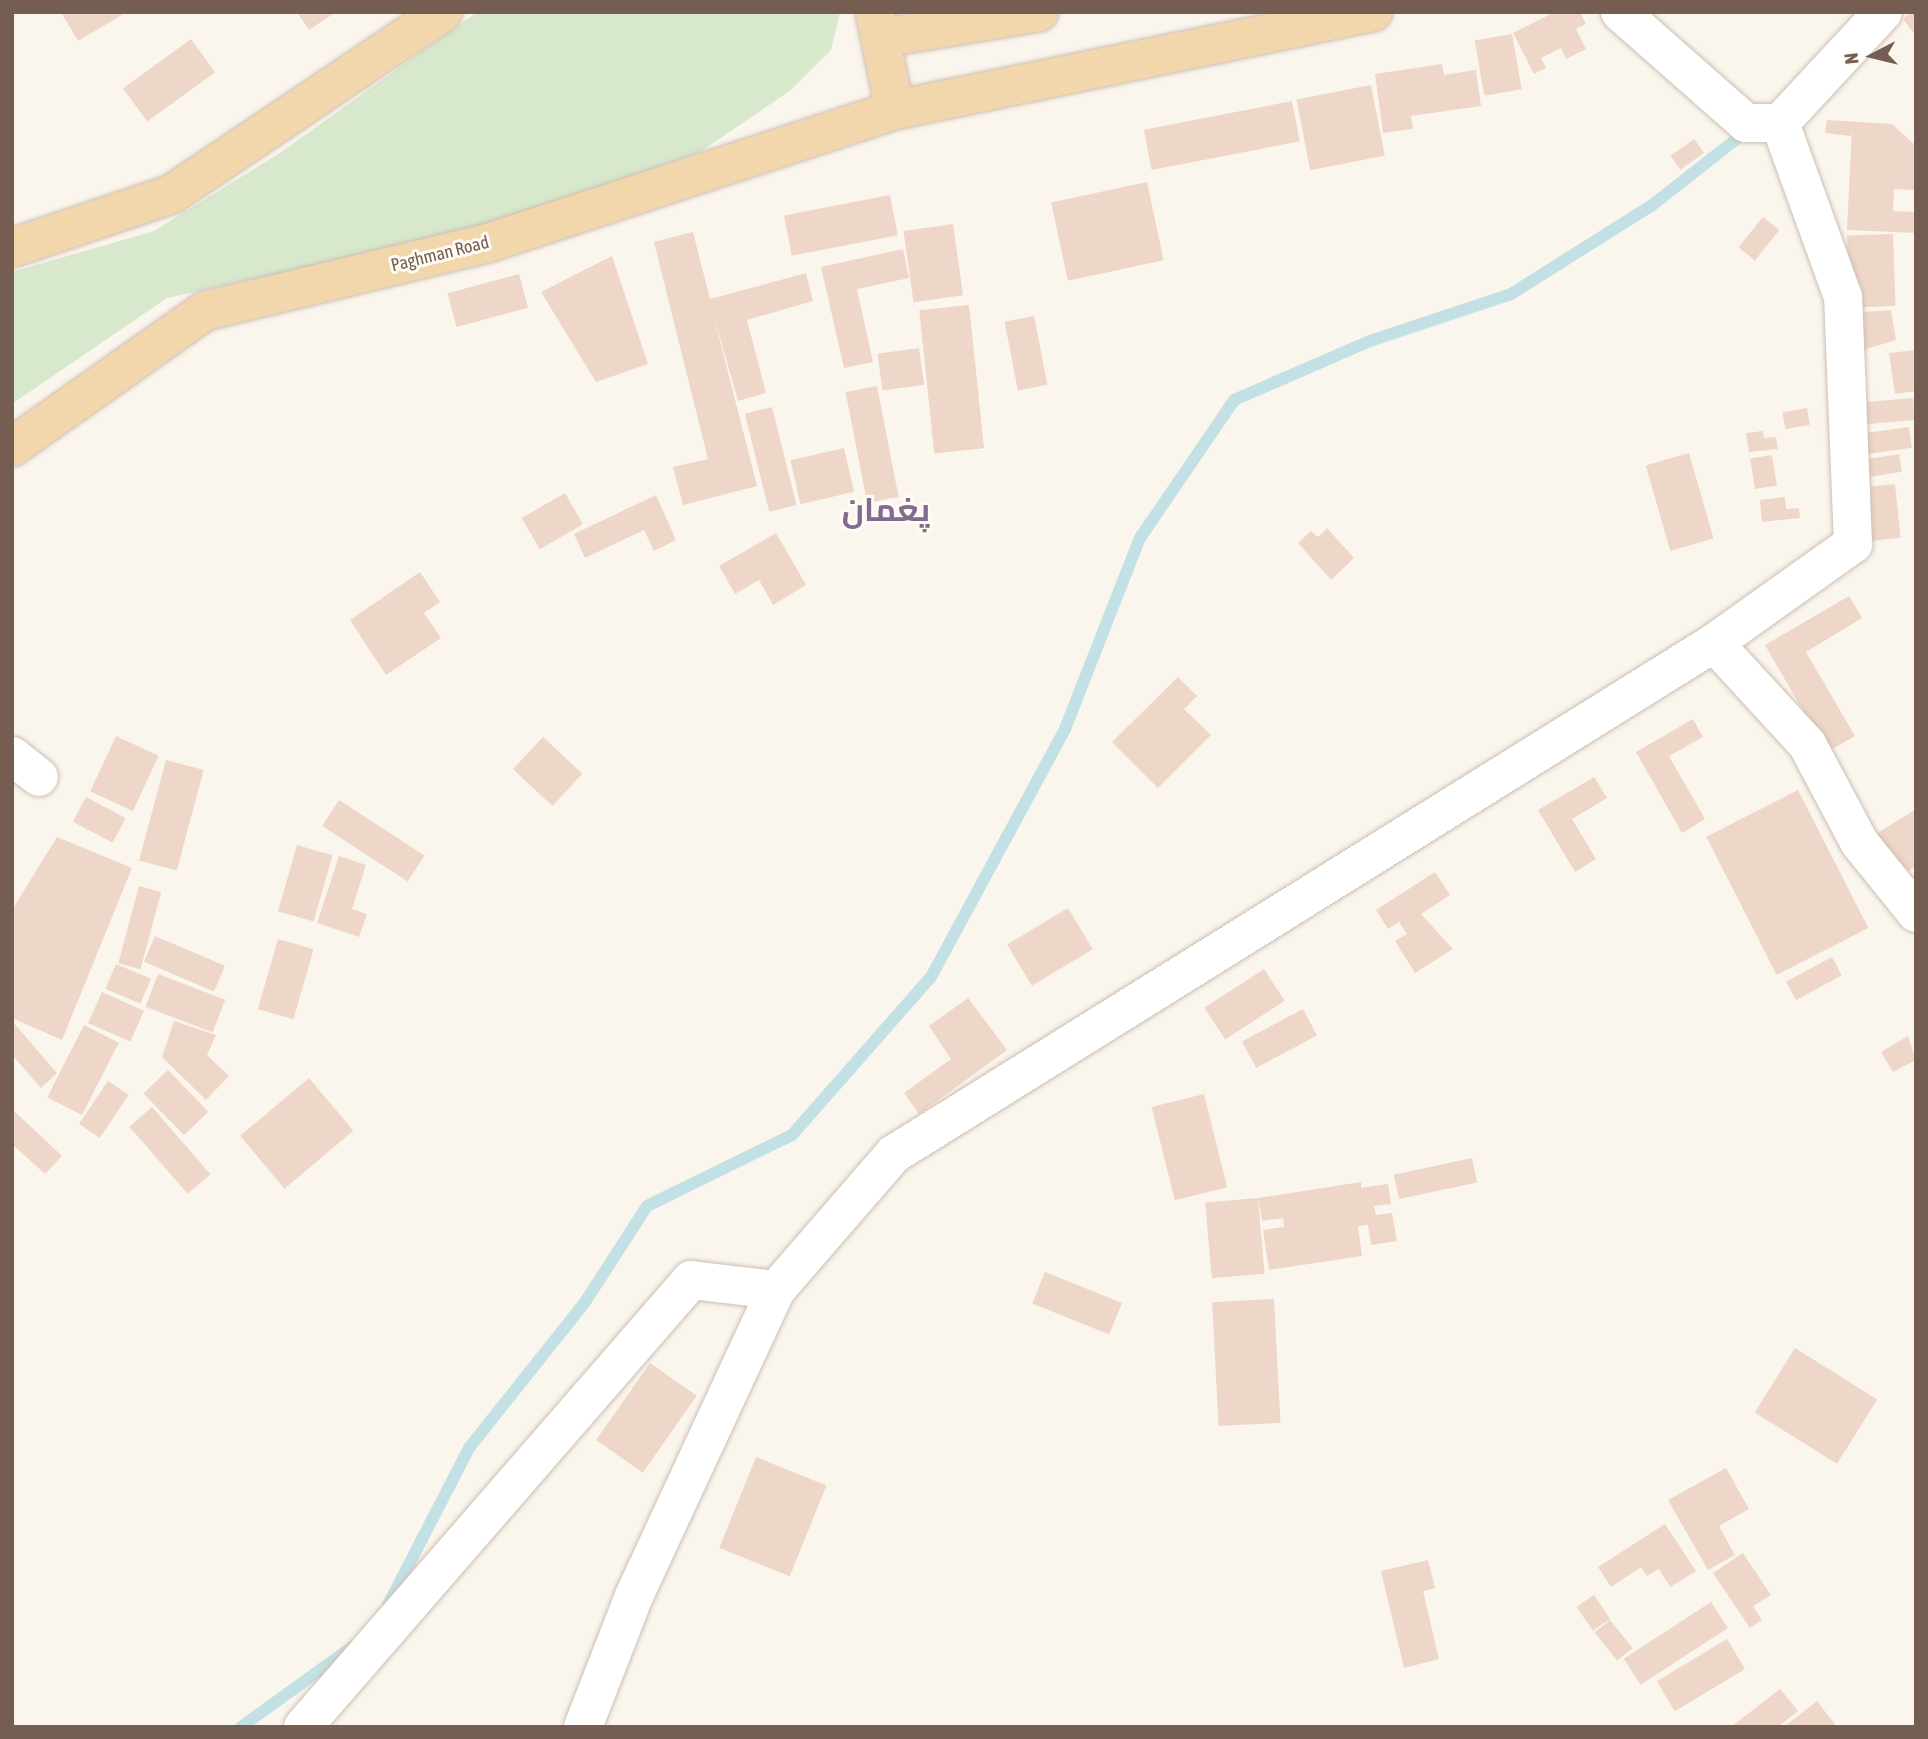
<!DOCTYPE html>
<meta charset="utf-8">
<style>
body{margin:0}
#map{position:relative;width:1928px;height:1739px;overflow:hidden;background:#fbf6ed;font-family:"Asap Condensed",Cairo,sans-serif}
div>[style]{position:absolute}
.green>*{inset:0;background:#d8e8cc}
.stream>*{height:12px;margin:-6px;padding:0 6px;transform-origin:6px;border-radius:6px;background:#c3e0e4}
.building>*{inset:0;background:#eed6c8;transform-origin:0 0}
.roads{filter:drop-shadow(0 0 2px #cdbeb3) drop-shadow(0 0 2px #cdbeb3)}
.minor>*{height:38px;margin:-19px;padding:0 19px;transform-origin:19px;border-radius:19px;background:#fff}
.major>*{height:38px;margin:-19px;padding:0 19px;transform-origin:19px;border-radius:19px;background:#f2d7ad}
span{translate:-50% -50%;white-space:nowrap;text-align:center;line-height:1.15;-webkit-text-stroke:6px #fefaf4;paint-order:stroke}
.street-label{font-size:18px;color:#755d51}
.town-label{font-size:32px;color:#826a90;font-weight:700}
.frame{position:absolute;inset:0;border:14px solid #755d51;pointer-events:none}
.north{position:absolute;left:1837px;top:21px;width:70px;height:70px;-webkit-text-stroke:5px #fefaf4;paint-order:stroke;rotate:263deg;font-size:19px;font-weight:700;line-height:28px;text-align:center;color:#755d51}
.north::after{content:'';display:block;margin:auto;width:24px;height:32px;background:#755d51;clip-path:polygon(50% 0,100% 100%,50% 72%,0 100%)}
</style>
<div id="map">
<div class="green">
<div style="clip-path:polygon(477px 12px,840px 12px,831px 50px,791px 90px,700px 152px,477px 231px,167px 298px,12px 404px,12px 272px,154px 231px,280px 153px)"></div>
</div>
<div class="stream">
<div style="left:388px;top:1605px;width:177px;rotate:-62.7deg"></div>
<div style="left:469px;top:1448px;width:186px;rotate:-51.5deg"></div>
<div style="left:585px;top:1302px;width:114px;rotate:-57.1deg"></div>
<div style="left:647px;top:1206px;width:161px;rotate:-26.1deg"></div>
<div style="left:792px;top:1135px;width:210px;rotate:-48.7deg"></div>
<div style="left:931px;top:977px;width:282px;rotate:-61.6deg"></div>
<div style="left:1065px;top:729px;width:205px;rotate:-68.6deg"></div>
<div style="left:1140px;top:538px;width:167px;rotate:-55.7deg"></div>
<div style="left:1234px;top:400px;width:148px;rotate:-23.5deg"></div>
<div style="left:1370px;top:341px;width:149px;rotate:-18.4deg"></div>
<div style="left:1511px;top:294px;width:165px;rotate:-32.2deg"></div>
<div style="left:1651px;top:206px;width:123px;rotate:-38.1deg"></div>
<div style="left:241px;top:1727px;width:137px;rotate:-35.8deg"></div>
</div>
<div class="building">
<div style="clip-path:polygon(61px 12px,127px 12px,78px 41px)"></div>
<div style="clip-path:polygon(297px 12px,336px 12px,309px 30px)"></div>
<div style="clip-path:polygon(1555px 12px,1580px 12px,1586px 24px,1576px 29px,1586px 49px,1566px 59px,1561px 48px,1541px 58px,1546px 68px,1534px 74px,1513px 33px)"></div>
<div style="clip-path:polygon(1912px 12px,1916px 12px,1916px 36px,1903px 19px)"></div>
<div style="left:1512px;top:34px;width:56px;height:38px;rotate:80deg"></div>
<div style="left:191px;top:39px;width:41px;height:84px;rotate:54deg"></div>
<div style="clip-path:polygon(1442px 64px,1444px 75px,1476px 70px,1481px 106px,1411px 116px,1413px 129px,1383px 133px,1375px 74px)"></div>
<div style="left:1371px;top:85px;width:72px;height:76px;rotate:79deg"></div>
<div style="left:1292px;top:101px;width:41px;height:151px;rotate:79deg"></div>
<div style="clip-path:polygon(1827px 120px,1892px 124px,1916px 146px,1915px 190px,1894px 189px,1893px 211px,1916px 212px,1916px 233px,1847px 230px,1852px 128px,1851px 136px,1825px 133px)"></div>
<div style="left:1694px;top:139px;width:17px;height:29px;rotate:54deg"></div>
<div style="left:1147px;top:182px;width:80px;height:98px;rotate:78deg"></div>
<div style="left:890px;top:195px;width:41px;height:108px;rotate:79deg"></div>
<div style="left:1763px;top:217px;width:21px;height:39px;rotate:39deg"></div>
<div style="left:953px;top:224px;width:72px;height:50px;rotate:82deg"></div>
<div style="clip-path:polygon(693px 232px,710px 299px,806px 273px,813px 301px,747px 320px,766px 393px,738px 401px,713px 313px,757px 486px,683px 505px,673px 467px,708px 459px,654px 242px)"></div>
<div style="left:1893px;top:234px;width:72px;height:46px;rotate:88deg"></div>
<div style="clip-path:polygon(903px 249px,909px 278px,857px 289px,873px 362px,844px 368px,821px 267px)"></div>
<div style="clip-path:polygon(612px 256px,648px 364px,596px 382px,541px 292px)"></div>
<div style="left:519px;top:274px;width:35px;height:74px;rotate:75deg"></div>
<div style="left:969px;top:305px;width:144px;height:50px;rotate:84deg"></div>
<div style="clip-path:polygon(1891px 310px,1896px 340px,1853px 353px,1850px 313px)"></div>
<div style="left:1034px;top:316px;width:70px;height:30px;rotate:79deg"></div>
<div style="left:919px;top:348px;width:37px;height:42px;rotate:82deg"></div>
<div style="clip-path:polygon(1916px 350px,1916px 391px,1895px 394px,1889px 353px)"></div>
<div style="left:877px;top:386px;width:113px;height:32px;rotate:79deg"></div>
<div style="left:1913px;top:398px;width:22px;height:61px;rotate:85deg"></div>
<div style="left:772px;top:407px;width:101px;height:28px;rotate:76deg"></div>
<div style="left:1807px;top:408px;width:17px;height:25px;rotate:80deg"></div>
<div style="left:1909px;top:427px;width:21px;height:47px;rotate:82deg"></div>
<div style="clip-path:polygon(1763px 431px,1764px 438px,1776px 437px,1778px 449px,1749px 452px,1746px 433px)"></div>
<div style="left:844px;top:448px;width:45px;height:55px;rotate:77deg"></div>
<div style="left:1689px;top:453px;width:89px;height:45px;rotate:74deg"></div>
<div style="left:1899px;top:454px;width:18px;height:36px;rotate:81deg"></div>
<div style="left:1772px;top:455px;width:31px;height:22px;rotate:81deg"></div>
<div style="left:1895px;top:484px;width:54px;height:33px;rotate:84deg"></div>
<div style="left:565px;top:493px;width:36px;height:50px;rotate:60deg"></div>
<div style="clip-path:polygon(656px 495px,676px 540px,654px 551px,644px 530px,585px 558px,574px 534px)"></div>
<div style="clip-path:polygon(1785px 497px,1786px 509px,1799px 508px,1800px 518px,1762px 522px,1760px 500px)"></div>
<div style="clip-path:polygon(1327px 528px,1354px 558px,1331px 580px,1298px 543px,1311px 531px,1318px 537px)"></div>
<div style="clip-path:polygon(776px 533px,806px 585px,773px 605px,759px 580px,735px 594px,719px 566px)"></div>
<div style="clip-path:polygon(420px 572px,440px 602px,424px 613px,441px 638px,386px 675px,350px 620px)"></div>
<div style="clip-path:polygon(1849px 596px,1862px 618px,1806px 652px,1855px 736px,1827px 752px,1765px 645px)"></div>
<div style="clip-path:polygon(1178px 677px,1197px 696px,1184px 709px,1211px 735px,1158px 788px,1112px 742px)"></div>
<div style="clip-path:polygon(1693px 719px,1703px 737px,1669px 756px,1705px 819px,1682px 833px,1636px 752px)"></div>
<div style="left:116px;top:736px;width:47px;height:61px;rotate:25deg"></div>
<div style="left:543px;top:737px;width:54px;height:44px;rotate:43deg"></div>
<div style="left:166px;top:760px;width:39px;height:104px;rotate:15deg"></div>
<div style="clip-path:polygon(1594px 777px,1607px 798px,1572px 819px,1596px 859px,1575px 872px,1538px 810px)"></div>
<div style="left:1798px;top:790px;width:155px;height:103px;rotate:63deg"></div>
<div style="left:86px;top:797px;width:45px;height:28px;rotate:28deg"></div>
<div style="left:339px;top:800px;width:102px;height:31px;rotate:33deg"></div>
<div style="clip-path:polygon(1916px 809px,1916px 866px,1902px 875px,1876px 834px)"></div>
<div style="clip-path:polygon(57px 837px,132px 868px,62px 1040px,12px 1018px,12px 910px)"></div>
<div style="left:297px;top:845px;width:37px;height:69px;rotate:16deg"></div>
<div style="clip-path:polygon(339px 856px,366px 865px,352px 909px,367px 914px,359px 937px,317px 923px)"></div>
<div style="clip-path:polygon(1435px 872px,1450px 895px,1421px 914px,1453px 949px,1415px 973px,1395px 941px,1407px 934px,1399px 922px,1388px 929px,1376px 910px)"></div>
<div style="left:139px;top:886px;width:23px;height:80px;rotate:15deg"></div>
<div style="left:1068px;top:908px;width:48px;height:71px;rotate:59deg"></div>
<div style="left:155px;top:936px;width:76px;height:28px;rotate:23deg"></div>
<div style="left:278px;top:939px;width:37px;height:73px;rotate:16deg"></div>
<div style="left:1832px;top:957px;width:21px;height:52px;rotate:62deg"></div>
<div style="left:116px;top:964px;width:38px;height:27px;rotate:23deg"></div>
<div style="left:1264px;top:969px;width:38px;height:71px;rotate:57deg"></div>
<div style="left:158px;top:974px;width:72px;height:35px;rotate:21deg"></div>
<div style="left:102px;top:992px;width:46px;height:34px;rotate:24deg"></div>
<div style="clip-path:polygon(968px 998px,1007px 1050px,919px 1114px,904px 1093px,951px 1059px,929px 1026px)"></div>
<div style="left:1303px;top:1009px;width:30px;height:69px;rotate:62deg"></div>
<div style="clip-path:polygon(12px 1021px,57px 1073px,41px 1088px,12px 1055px)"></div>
<div style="clip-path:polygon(174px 1021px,216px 1035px,207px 1055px,229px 1076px,206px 1100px,162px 1057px)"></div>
<div style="left:84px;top:1025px;width:39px;height:81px;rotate:27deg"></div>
<div style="clip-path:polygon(1908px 1036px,1916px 1060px,1893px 1072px,1881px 1052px)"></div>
<div style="left:168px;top:1070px;width:58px;height:34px;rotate:46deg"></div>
<div style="left:309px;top:1078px;width:69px;height:90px;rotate:50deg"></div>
<div style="left:108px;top:1081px;width:25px;height:52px;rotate:34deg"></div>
<div style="left:1204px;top:1094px;width:96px;height:54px;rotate:76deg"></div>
<div style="left:152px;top:1107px;width:89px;height:30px;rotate:49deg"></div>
<div style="clip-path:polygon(12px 1109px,62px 1156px,45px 1174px,12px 1144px)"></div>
<div style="left:1472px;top:1158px;width:25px;height:80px;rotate:78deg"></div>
<div style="clip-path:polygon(1361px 1182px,1361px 1188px,1388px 1184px,1391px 1204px,1374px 1206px,1376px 1215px,1392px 1213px,1397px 1241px,1371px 1245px,1368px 1225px,1358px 1226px,1362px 1256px,1269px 1270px,1263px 1230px,1284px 1227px,1283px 1218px,1262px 1221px,1258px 1198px)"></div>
<div style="left:1258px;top:1198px;width:76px;height:53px;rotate:85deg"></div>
<div style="left:1045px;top:1272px;width:83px;height:34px;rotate:22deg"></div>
<div style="left:1274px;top:1299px;width:124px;height:62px;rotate:87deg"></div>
<div style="left:1795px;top:1348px;width:97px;height:76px;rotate:32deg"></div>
<div style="left:650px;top:1363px;width:57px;height:94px;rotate:35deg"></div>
<div style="left:756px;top:1457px;width:76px;height:98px;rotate:22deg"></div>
<div style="clip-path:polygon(1726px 1468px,1749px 1509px,1719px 1526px,1735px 1555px,1708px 1570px,1668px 1500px)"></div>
<div style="clip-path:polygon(1665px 1524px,1696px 1571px,1670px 1587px,1659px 1569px,1647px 1576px,1641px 1567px,1611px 1587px,1598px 1567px)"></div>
<div style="clip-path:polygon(1743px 1553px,1771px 1595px,1753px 1606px,1762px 1620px,1750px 1628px,1713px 1573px)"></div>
<div style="clip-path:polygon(1428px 1560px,1435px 1588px,1423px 1591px,1439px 1659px,1404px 1668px,1381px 1571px)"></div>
<div style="left:1594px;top:1595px;width:29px;height:21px;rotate:56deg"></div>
<div style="left:1711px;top:1602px;width:31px;height:104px;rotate:57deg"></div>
<div style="left:1610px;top:1620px;width:36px;height:20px;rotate:51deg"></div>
<div style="left:1727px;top:1639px;width:35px;height:82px;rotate:59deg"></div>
<div style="clip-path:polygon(1780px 1689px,1798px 1711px,1778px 1727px,1731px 1727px)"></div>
<div style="clip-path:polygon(1817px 1701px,1837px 1727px,1784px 1727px)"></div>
</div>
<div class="roads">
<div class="minor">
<div style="left:1620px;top:12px;width:168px;rotate:41.4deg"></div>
<div style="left:1746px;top:123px;width:34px"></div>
<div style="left:1780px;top:123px;width:151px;rotate:-47.1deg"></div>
<div style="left:1714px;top:643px;width:137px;rotate:47.4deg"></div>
<div style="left:1807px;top:744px;width:111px;rotate:62deg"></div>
<div style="left:1859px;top:842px;width:91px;rotate:51.2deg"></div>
<div style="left:12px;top:756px;width:34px;rotate:38deg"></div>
<div style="left:303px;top:1727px;width:592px;rotate:-49.04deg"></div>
<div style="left:691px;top:1280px;width:86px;rotate:6.7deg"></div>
<div style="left:583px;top:1727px;width:141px;rotate:-68.7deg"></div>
<div style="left:634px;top:1596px;width:337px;rotate:-65.1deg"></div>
<div style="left:776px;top:1290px;width:180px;rotate:-49.1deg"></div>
<div style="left:894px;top:1154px;width:966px;rotate:-31.93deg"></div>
<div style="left:1714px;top:643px;width:171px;rotate:-35.5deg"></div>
<div style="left:1853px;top:544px;width:247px;rotate:-92.3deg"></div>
<div style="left:1843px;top:297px;width:185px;rotate:-109.9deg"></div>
</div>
<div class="major">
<div style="left:875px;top:13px;width:99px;rotate:78.3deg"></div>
<div style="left:881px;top:38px;width:160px;rotate:-9.3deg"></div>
<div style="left:12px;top:248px;width:169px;rotate:-18.6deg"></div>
<div style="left:172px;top:194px;width:326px;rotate:-33.9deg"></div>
<div style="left:12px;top:447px;width:236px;rotate:-35.2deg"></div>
<div style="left:205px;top:311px;width:288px;rotate:-13.5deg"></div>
<div style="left:485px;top:244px;width:431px;rotate:-18.1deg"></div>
<div style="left:895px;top:110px;width:488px;rotate:-11.6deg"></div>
</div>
</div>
<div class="street-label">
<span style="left:440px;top:254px;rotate:-14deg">Paghman Road</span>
</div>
<div class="town-label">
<span style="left:886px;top:510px">پغمان</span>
</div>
<div class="frame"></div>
<div class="north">N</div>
</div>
